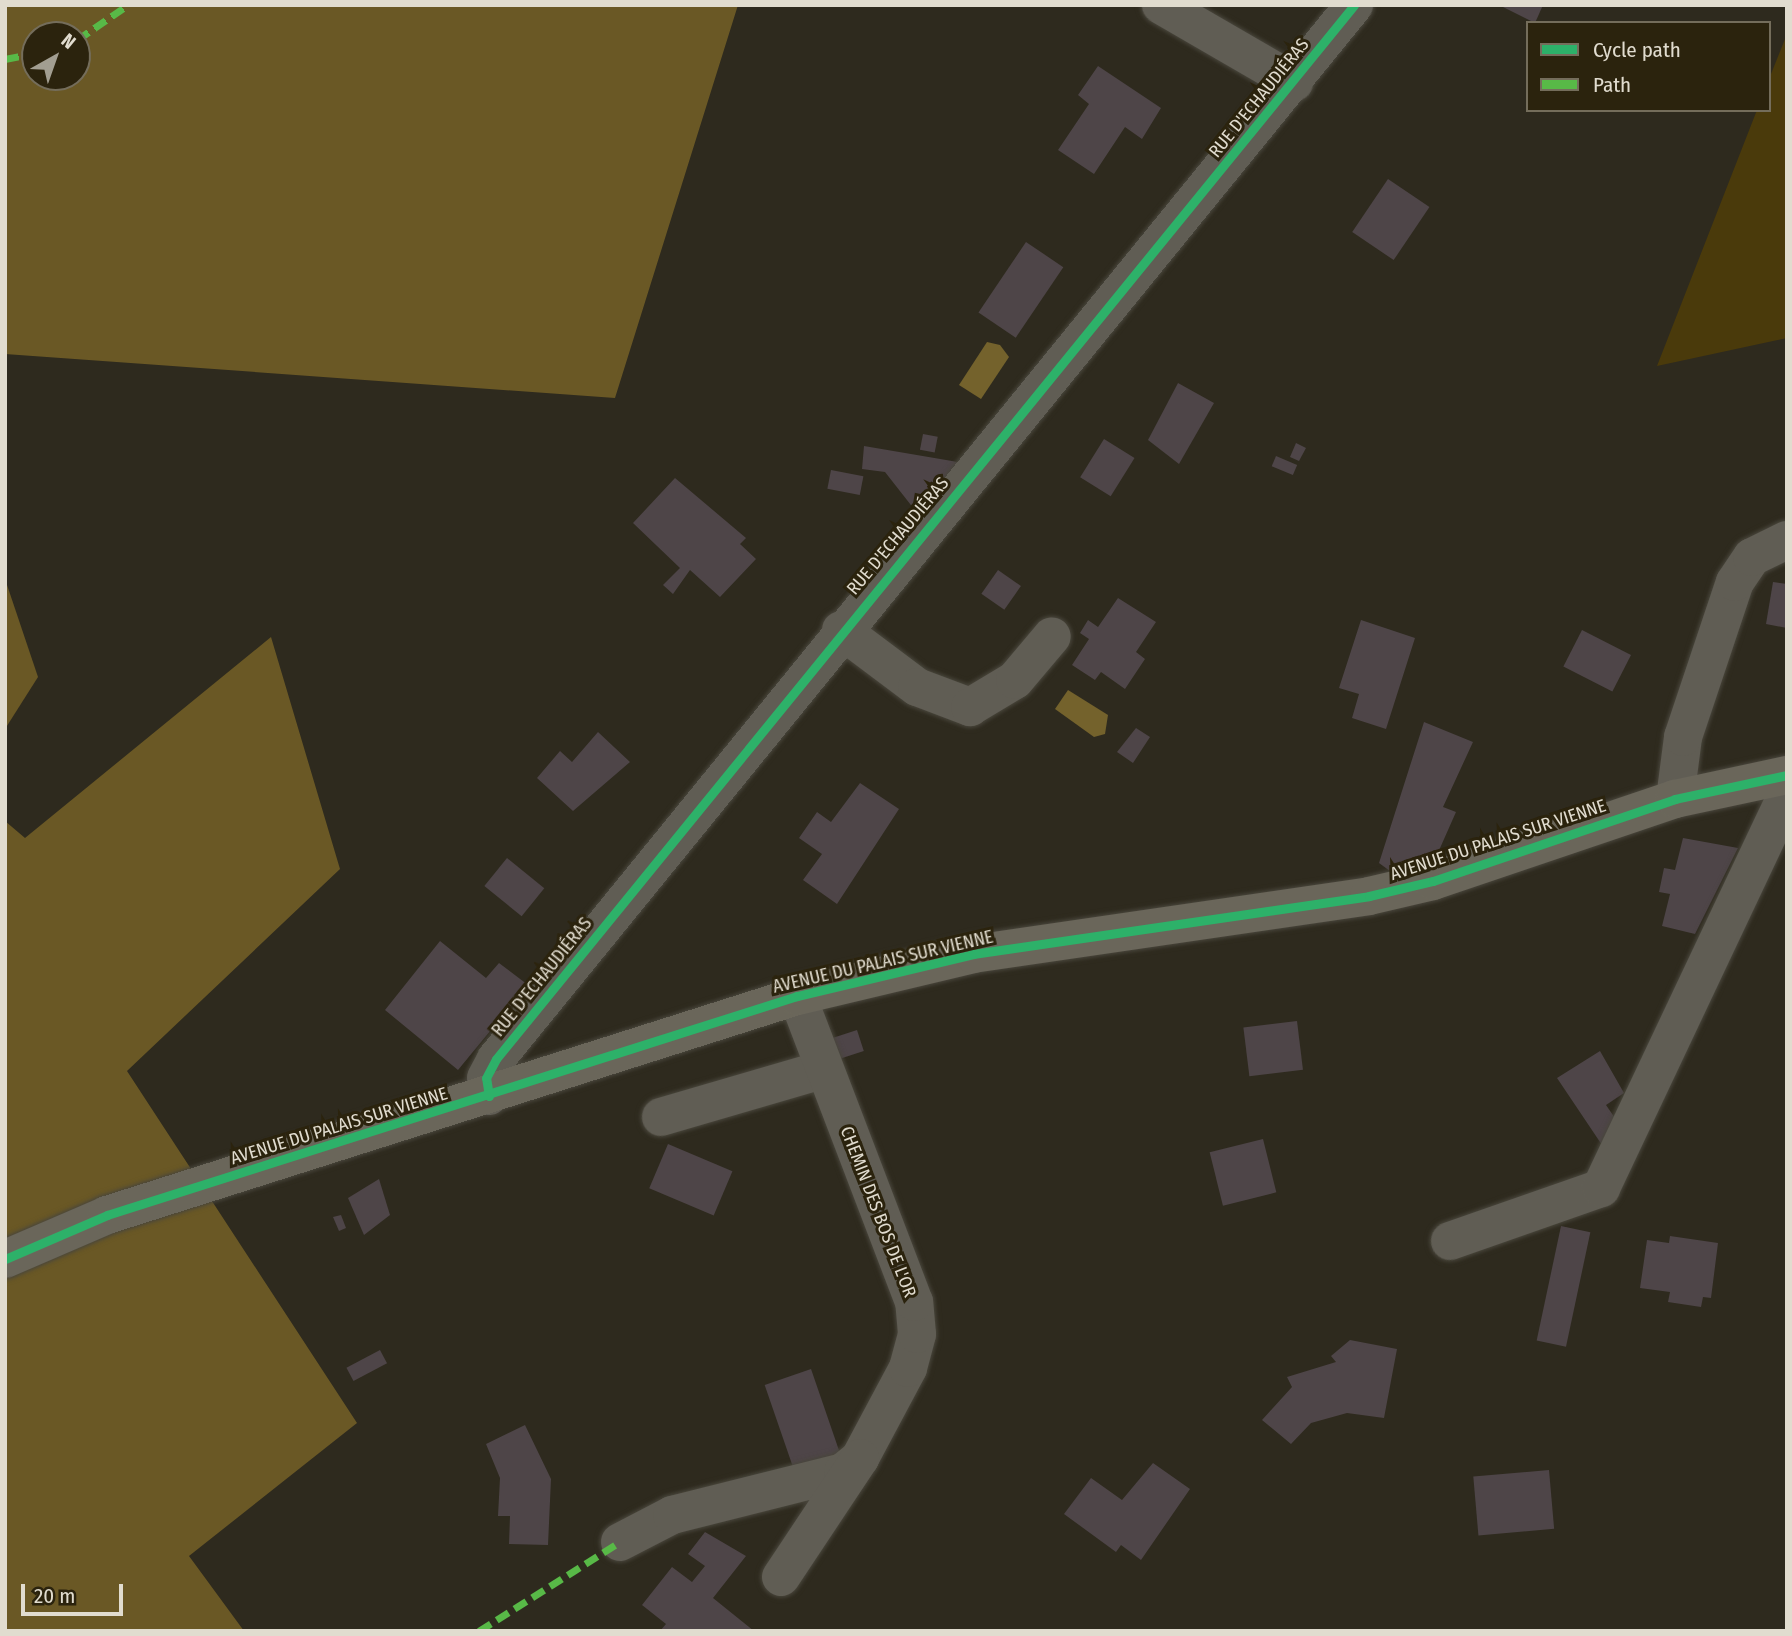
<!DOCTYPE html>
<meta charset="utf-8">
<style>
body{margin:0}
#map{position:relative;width:1792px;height:1636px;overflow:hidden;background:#2e2a1e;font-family:"Fira Sans Condensed",sans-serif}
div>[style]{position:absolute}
.green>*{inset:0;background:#4a3a0b}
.forest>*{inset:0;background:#6a5825}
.water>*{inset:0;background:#74622c}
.building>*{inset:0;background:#4e4548;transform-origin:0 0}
.roads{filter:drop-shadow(0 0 2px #49463c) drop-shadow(0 0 2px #49463c)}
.minor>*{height:38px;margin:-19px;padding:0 19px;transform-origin:19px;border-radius:19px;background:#605d54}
.major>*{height:38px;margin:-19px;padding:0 19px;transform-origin:19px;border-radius:19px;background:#6a665a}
.quiet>*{height:7px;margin-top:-3.5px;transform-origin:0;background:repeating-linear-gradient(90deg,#58b947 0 14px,transparent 0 21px)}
.cycleway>*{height:9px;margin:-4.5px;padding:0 4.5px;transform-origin:4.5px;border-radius:4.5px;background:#2db169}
span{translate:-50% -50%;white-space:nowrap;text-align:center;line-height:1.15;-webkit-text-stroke:6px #2b230d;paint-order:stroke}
.street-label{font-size:18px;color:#e1dccf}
.frame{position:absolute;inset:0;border:7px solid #e1dccf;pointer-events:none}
.legend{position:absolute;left:1526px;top:21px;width:245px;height:91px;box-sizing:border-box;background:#2b230d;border:2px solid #746d5b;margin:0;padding:9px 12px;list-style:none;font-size:21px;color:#e1dccf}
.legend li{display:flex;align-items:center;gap:14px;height:35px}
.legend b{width:35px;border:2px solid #746d5b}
.north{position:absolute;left:21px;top:21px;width:70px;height:70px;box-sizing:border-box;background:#2b230d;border:2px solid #746d5b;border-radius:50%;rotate:40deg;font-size:19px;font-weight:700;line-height:28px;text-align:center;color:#e1dccf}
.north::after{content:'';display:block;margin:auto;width:24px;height:32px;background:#a29e91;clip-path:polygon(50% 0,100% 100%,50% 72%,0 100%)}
.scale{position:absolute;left:21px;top:1584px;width:102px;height:32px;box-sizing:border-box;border:4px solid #e1dccf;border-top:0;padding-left:9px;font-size:21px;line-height:24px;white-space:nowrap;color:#e1dccf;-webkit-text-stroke:5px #2b230d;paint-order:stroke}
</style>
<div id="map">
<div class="green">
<div style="clip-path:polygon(1787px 34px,1787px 338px,1657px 366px,1757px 110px,1769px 110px,1769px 79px)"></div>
</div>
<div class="forest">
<div style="clip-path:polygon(evenodd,5px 5px,738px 5px,615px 398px,5px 354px,5px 5px,35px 35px,77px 35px,77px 77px,35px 77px,35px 35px)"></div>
<div style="clip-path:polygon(5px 579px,38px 677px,5px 729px)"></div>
<div style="clip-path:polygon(271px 637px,340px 869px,127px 1071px,357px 1423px,189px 1556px,244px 1631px,5px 1631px,5px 821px,25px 838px)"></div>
</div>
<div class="water">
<div style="clip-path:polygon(987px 342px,1000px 345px,1009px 357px,981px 399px,959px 385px)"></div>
<div style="clip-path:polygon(1068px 690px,1108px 715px,1105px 734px,1094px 737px,1055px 709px)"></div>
</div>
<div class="building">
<div style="clip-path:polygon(1499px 5px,1543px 5px,1535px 23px)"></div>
<div style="clip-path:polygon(1098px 66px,1161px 108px,1142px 139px,1125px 127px,1094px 174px,1058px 150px,1089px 104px,1078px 95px)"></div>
<div style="left:1388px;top:179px;width:50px;height:64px;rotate:34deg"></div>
<div style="left:1026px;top:242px;width:45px;height:85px;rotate:34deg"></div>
<div style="clip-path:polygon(1178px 383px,1214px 403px,1179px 464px,1148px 440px)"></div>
<div style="left:923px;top:434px;width:15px;height:16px;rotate:11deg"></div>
<div style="left:1104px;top:439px;width:36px;height:45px;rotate:32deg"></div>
<div style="clip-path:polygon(1296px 443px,1306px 448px,1299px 461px,1290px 457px)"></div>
<div style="clip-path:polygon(864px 446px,952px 461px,961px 463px,914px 509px,885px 472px,862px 469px)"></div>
<div style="left:1276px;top:456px;width:23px;height:11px;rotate:23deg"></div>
<div style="left:831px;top:470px;width:33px;height:19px;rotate:11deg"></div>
<div style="clip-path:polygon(675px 478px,746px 538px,740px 544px,756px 559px,720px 597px,690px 570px,673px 594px,663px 585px,680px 568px,633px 523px)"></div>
<div style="left:998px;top:570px;width:28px;height:29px;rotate:35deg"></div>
<div style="clip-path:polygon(1773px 582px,1787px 584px,1787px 628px,1766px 624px)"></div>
<div style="clip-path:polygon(1118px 598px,1156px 622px,1136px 652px,1145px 659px,1125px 689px,1101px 672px,1095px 680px,1072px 665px,1089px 639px,1080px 633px,1088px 620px,1098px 627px)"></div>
<div style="clip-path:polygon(1361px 620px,1415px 638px,1386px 729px,1352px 718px,1359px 694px,1339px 688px)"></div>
<div style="left:1582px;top:630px;width:55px;height:41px;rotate:27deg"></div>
<div style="clip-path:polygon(1424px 722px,1473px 742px,1443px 807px,1456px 812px,1433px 864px,1394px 874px,1379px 863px)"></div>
<div style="clip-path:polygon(1136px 728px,1150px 737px,1133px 763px,1117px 752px)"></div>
<div style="clip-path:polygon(598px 732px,630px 762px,573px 811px,537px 778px,560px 751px,572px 762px)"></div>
<div style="clip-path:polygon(860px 783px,899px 809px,837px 904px,803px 880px,822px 854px,799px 838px,817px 812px,831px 822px)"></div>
<div style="clip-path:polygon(1683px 838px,1738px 848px,1695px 934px,1662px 926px,1670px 894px,1659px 892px,1664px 868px,1675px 870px)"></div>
<div style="left:507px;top:858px;width:48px;height:36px;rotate:39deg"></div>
<div style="clip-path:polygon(440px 941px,486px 978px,499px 963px,528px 985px,458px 1070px,385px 1010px)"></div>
<div style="left:1297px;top:1021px;width:49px;height:54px;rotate:83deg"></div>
<div style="left:857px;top:1030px;width:22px;height:25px;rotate:72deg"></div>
<div style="clip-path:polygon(1600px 1051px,1624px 1093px,1606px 1105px,1617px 1121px,1604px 1148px,1557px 1078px)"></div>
<div style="left:1263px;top:1139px;width:55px;height:55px;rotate:76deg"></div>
<div style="left:668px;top:1144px;width:70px;height:48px;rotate:23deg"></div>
<div style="clip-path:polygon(379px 1179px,390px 1215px,364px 1235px,348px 1198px)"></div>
<div style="clip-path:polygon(341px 1215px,346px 1228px,339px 1231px,333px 1217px)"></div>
<div style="left:1561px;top:1226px;width:30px;height:117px;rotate:12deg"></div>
<div style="clip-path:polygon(1670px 1236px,1718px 1243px,1711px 1298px,1703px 1297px,1701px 1307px,1668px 1302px,1670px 1292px,1640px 1288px,1647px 1240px,1669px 1243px)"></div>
<div style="clip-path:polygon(1350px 1340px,1397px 1349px,1384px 1418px,1347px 1413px,1311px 1423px,1291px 1444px,1262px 1420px,1292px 1387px,1287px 1377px,1336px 1362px,1331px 1356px)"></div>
<div style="left:380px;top:1350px;width:15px;height:38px;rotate:62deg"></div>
<div style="left:811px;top:1369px;width:89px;height:49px;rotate:71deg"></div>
<div style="clip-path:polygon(525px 1425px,551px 1479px,548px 1545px,509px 1544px,510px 1516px,498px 1516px,500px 1478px,486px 1444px)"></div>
<div style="clip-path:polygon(1153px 1463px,1190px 1489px,1141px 1560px,1121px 1545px,1116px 1552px,1064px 1514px,1091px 1478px,1122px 1500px)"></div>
<div style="left:1549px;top:1470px;width:59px;height:76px;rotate:85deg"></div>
<div style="clip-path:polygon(705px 1532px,746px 1556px,713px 1598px,754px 1631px,660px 1631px,666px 1624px,642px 1605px,672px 1567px,692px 1582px,705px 1566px,688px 1554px)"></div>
</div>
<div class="roads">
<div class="minor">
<div style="left:1161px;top:5px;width:154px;rotate:30.1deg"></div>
<div style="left:841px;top:630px;width:95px;rotate:36.9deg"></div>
<div style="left:917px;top:687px;width:57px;rotate:20.7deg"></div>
<div style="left:970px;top:707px;width:52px;rotate:-31deg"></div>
<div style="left:1015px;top:680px;width:57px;rotate:-49.9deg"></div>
<div style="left:1675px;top:799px;width:63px;rotate:-82.6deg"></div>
<div style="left:1683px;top:737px;width:163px;rotate:-71.5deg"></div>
<div style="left:1735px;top:582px;width:30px;rotate:-56deg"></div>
<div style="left:1752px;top:557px;width:39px;rotate:-26deg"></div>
<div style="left:489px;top:1096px;width:18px;rotate:-99deg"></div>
<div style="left:486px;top:1078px;width:21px;rotate:-62deg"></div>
<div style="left:496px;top:1059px;width:1359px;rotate:-50.85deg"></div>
<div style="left:661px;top:1117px;width:168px;rotate:-16.3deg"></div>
<div style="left:1450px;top:1241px;width:160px;rotate:-19.3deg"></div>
<div style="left:1601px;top:1188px;width:436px;rotate:-64.7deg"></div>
<div style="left:620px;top:1542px;width:59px;rotate:-27.4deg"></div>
<div style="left:672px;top:1515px;width:176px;rotate:-14.1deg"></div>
<div style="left:843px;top:1472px;width:22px;rotate:-39deg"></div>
<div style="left:860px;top:1458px;width:102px;rotate:-61.9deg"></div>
<div style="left:908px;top:1368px;width:35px;rotate:-75deg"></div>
<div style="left:917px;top:1334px;width:32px;rotate:-95deg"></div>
<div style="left:914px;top:1302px;width:328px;rotate:-110.9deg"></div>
<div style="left:781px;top:1577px;width:143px;rotate:-56.4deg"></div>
</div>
<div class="major">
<div style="left:5px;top:1259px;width:111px;rotate:-23.3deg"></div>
<div style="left:107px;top:1215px;width:724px;rotate:-17.61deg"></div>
<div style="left:797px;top:996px;width:181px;rotate:-13.4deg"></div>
<div style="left:973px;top:954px;width:400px;rotate:-8.3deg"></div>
<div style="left:1369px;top:896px;width:66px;rotate:-13.2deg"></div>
<div style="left:1433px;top:881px;width:256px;rotate:-18.7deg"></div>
<div style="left:1675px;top:799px;width:115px;rotate:-12.1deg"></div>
</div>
</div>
<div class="quiet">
<div style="left:77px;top:40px;width:62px;rotate:-34.5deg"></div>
<div style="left:5px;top:59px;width:31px;rotate:-11deg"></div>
<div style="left:479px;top:1631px;width:167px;rotate:-32.3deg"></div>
</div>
<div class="cycleway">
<div style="left:489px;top:1096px;width:18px;rotate:-99deg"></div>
<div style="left:486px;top:1078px;width:21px;rotate:-62deg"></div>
<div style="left:496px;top:1059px;width:1359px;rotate:-50.85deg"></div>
<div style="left:5px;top:1259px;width:111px;rotate:-23.3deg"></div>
<div style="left:107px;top:1215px;width:724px;rotate:-17.61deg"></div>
<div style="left:797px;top:996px;width:181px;rotate:-13.4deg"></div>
<div style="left:973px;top:954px;width:400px;rotate:-8.3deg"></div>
<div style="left:1369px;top:896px;width:66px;rotate:-13.2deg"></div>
<div style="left:1433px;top:881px;width:256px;rotate:-18.7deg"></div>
<div style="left:1675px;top:799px;width:115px;rotate:-12.1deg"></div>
</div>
<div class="street-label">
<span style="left:1259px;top:98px;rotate:-51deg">RUE D'ECHAUDIÉRAS</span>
<span style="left:898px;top:536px;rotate:-50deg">RUE D'ECHAUDIÉRAS</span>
<span style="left:1498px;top:840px;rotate:-18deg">AVENUE DU PALAIS SUR VIENNE</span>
<span style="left:883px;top:962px;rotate:-13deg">AVENUE DU PALAIS SUR VIENNE</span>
<span style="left:542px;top:977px;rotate:-51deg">RUE D'ECHAUDIÉRAS</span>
<span style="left:339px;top:1126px;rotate:-17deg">AVENUE DU PALAIS SUR VIENNE</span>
<span style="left:878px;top:1212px;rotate:69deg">CHEMIN DES BOS DE L'OR</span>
</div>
<div class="frame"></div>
<ul class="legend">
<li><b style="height:9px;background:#2db169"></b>Cycle path</li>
<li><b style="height:9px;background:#58b947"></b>Path</li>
</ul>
<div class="north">N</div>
<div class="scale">20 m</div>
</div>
